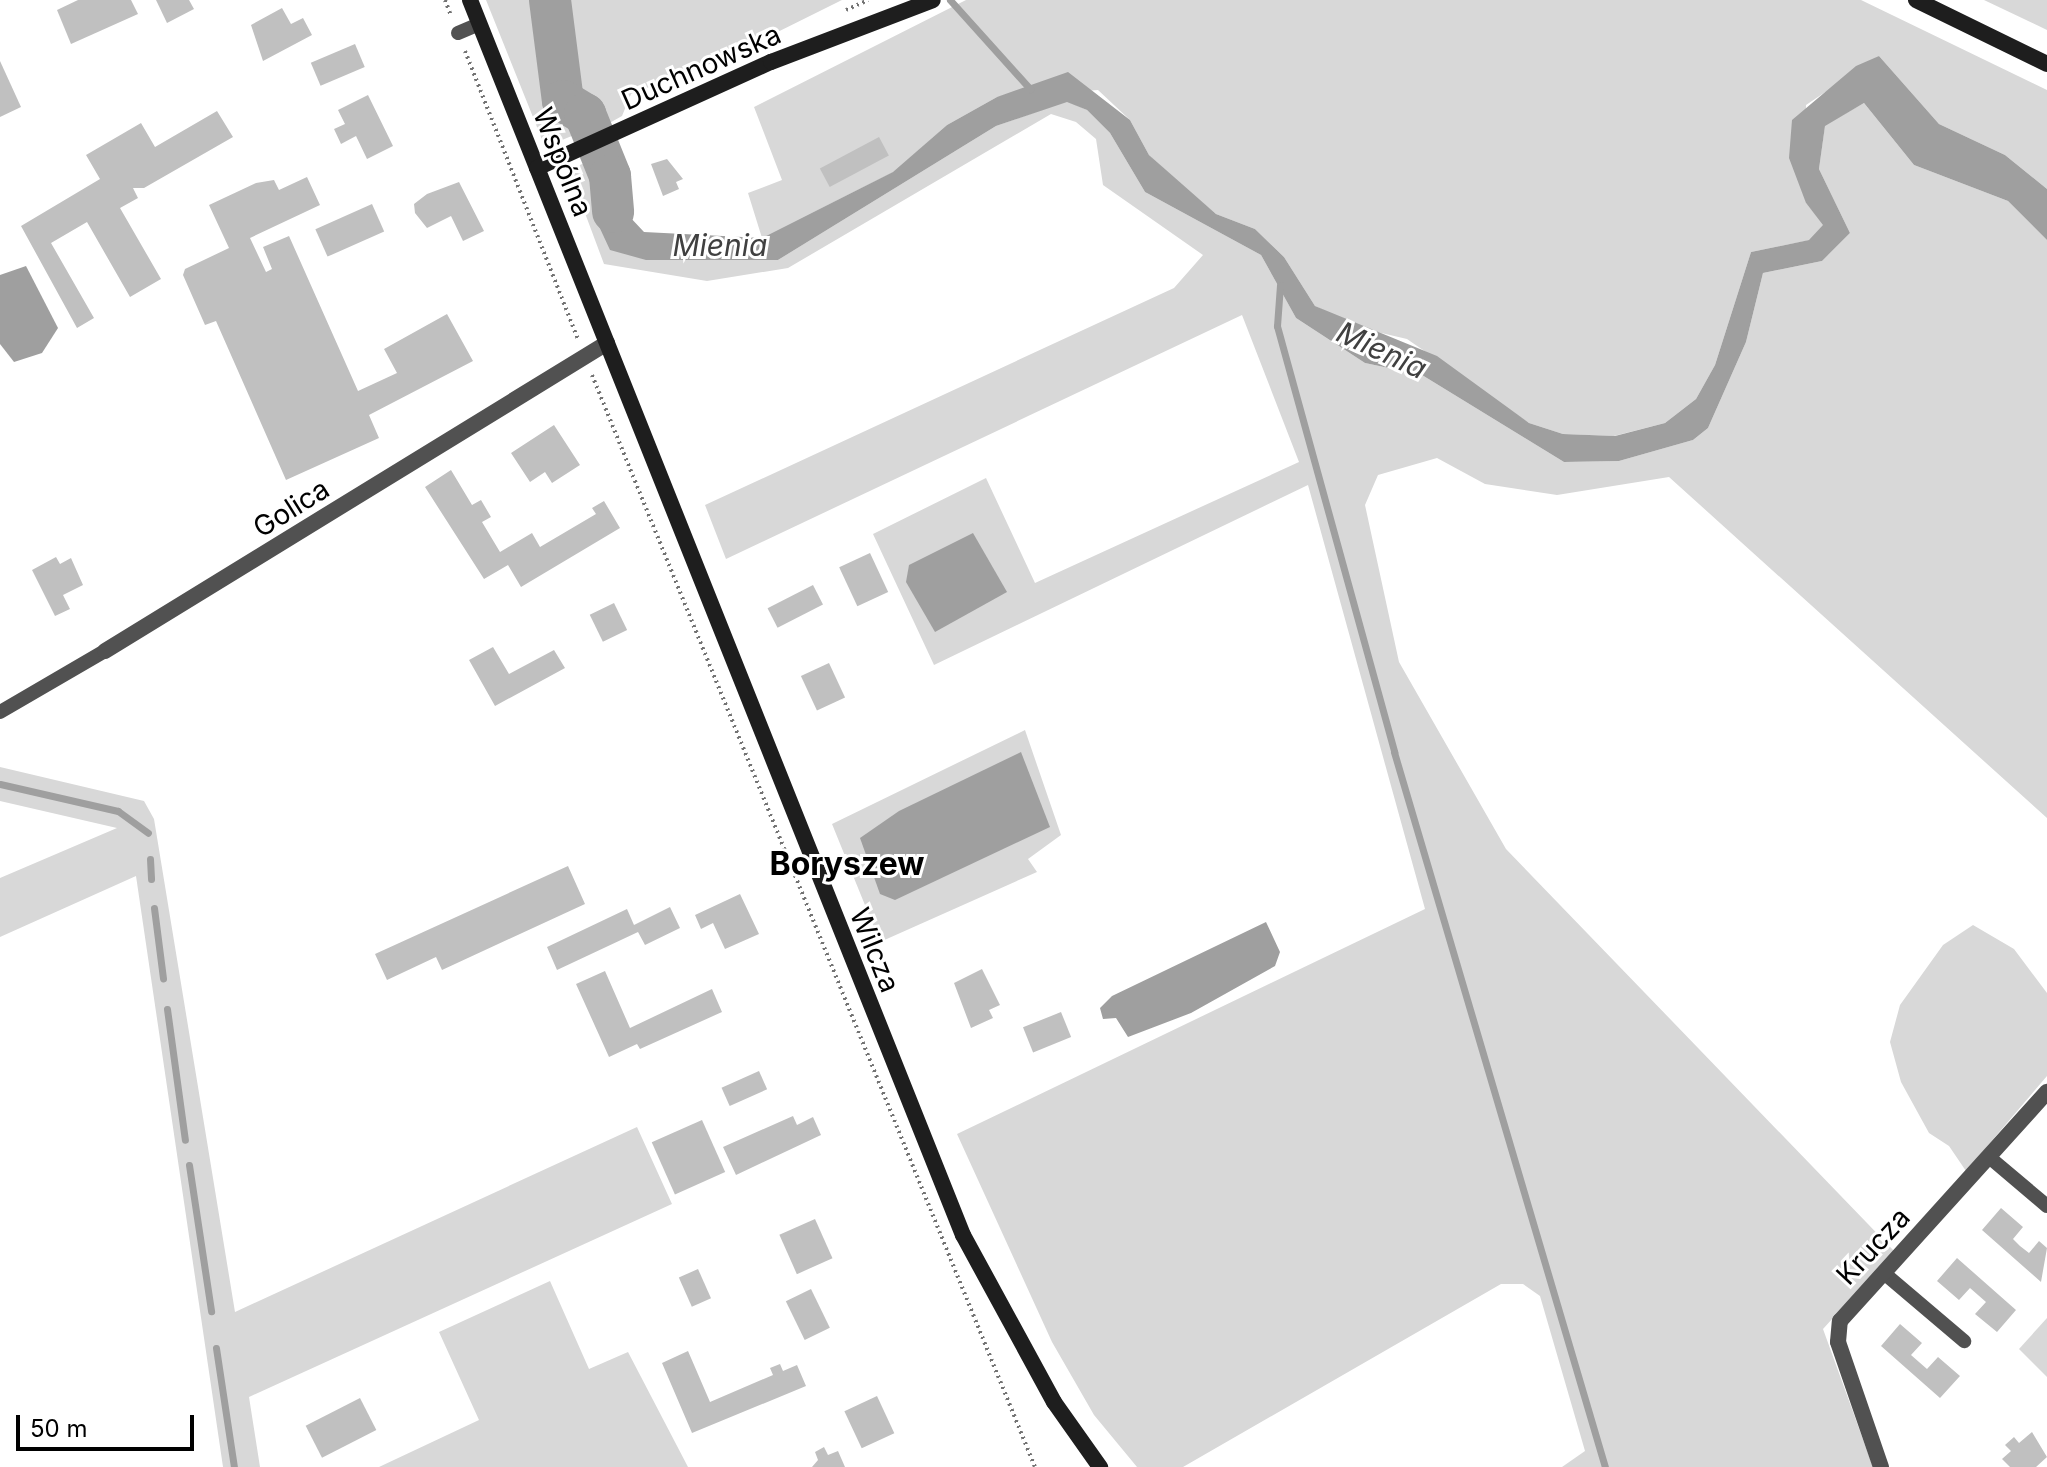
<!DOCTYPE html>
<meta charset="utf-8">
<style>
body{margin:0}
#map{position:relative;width:2047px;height:1467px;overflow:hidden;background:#fff;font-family:Inter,sans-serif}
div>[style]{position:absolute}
.green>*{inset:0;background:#d8d8d8}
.water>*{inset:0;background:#9f9f9f}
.stream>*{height:7px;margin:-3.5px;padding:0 3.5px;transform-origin:3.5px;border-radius:3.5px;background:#9f9f9f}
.river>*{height:42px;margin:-21px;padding:0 21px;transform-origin:21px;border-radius:21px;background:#9f9f9f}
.building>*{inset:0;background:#c0c0c0;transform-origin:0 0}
.path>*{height:4px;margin-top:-2px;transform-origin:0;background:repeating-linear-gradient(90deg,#737373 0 2px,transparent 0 6px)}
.lane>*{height:14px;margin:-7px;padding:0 7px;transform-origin:7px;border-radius:7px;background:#515151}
.street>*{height:16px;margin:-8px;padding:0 8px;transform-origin:8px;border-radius:8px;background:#515151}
.secondary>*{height:16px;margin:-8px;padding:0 8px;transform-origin:8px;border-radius:8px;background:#1e1e1e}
span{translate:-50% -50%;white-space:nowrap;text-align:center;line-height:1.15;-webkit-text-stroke:6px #fff;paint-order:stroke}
.street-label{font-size:28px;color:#000}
.water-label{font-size:30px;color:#404040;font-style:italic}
.quarter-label{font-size:32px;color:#000;font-weight:700}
.scale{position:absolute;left:16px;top:1415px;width:178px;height:36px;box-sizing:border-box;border:4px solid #000;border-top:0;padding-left:10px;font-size:24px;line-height:28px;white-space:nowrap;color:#000;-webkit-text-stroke:6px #fff;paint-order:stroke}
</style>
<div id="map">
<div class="green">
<div style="clip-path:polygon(486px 0,539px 0,557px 114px,579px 133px,545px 147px)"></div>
<div style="clip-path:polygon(558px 0,842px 0,725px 58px,631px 94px,622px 116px,604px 126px,571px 94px)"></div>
<div style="clip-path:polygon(966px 0,1861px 0,2047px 90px,2047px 189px,2005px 155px,1939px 124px,1879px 56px,1806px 105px,1806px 203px,1824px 225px,1810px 240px,1751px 252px,1715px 365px,1696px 399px,1665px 423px,1614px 436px,1563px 434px,1529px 423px,1407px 339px,1360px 328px,1315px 306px,1284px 257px,1255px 229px,1216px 214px,1185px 188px,1149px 155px,1130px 120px,1098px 90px,997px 97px,947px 125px,894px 172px,762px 238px,748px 193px,782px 180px,754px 107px)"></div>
<div style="clip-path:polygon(1984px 0,2047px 0,2047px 30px)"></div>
<div style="clip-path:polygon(1067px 101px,1087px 110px,1110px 133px,1145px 192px,1261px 255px,1296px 318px,1365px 363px,1422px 375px,1564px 462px,1619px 461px,1693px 440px,1708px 428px,1746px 342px,1763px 273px,1822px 261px,1850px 233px,1819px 169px,1825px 125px,1864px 103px,1914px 165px,2008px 201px,2047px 240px,2047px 818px,1669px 477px,1557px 495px,1485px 484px,1437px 458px,1378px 475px,1365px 505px,1399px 662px,1506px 849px,1894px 1251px,1823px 1329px,1873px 1467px,1562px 1467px,1585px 1451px,1540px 1296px,1523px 1284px,1501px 1284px,1183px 1467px,1137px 1467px,1094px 1415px,1052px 1342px,957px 1134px,1425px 909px,1308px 485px,934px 665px,873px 534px,986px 478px,1035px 583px,1299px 462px,1242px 315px,726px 559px,705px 505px,1174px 288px,1203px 255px,1103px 185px,1096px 139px,1076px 122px,1051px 114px,788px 268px,707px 281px,604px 264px,573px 181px,575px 167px,592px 160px,597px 222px,675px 259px,778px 260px,996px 126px)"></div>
<div style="clip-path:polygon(1025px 730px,1061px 835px,1028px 859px,1037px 872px,880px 942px,832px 824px)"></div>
<div style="clip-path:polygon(0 767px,144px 801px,154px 819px,235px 1312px,637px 1127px,672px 1204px,249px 1397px,260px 1467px,223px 1467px,136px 876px,0 937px,0 878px,117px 828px,0 801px)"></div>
<div style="clip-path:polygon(1973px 925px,2014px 949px,2047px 993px,2047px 1076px,1966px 1171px,1949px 1146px,1929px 1133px,1901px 1082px,1890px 1042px,1900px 1005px,1943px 945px)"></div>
<div style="clip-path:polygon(550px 1281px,589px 1369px,628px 1352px,688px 1467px,379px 1467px,479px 1420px,439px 1332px)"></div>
<div style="clip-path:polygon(2047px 1318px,2047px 1377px,2019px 1349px)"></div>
</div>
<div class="water">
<div style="clip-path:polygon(539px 0,558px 0,571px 93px,604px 126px,579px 133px,557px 115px)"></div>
<div style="clip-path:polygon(1879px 56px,1939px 124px,2005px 155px,2047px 189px,2047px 240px,2008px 201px,1914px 165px,1864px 103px,1825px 126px,1819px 169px,1850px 233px,1822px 261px,1763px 273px,1746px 342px,1708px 428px,1693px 440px,1619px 461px,1564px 462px,1422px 375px,1365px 363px,1296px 318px,1261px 255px,1145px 192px,1110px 133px,1087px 110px,1067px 102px,996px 126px,778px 260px,646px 260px,610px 250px,597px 222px,592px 160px,615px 150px,628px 215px,644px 232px,762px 238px,893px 172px,947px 125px,997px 97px,1068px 72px,1130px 120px,1149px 155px,1216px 214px,1255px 229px,1284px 257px,1315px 306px,1437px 356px,1529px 423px,1563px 434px,1615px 436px,1665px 423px,1696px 399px,1715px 365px,1751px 252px,1809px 240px,1823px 225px,1806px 203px,1789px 158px,1792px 120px,1856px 66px)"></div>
<div style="clip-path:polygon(26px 266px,58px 328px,42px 353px,14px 362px,0 344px,0 275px)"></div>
<div style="clip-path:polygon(973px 533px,1007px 592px,935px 632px,906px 582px,909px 565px)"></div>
<div style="clip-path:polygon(1021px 752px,1050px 827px,895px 900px,880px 894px,860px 838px,899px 811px)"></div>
<div style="clip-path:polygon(1266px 922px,1280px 952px,1275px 966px,1191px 1013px,1128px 1037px,1116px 1018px,1103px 1019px,1100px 1008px,1112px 996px)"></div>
</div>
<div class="stream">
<div style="left:950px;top:0;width:120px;rotate:48deg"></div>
<div style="left:1280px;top:285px;width:41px;rotate:94.2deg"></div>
<div style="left:1277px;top:326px;width:442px;rotate:74.6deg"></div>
<div style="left:1394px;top:752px;width:745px;rotate:73.56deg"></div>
<div style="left:0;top:784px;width:121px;rotate:12.9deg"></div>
<div style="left:118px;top:811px;width:37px;rotate:36deg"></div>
<div style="left:150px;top:859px;width:20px;rotate:87deg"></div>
<div style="left:154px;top:908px;width:71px;rotate:82.7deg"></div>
<div style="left:167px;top:1009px;width:132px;rotate:82.2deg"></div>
<div style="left:189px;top:1165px;width:148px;rotate:81.4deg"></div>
<div style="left:216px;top:1348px;width:120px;rotate:81.4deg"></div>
</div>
<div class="river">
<div style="left:550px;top:0;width:102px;rotate:82.7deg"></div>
<div style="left:563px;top:101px;width:26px;rotate:31deg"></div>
<div style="left:585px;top:114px;width:67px;rotate:68deg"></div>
<div style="left:610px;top:176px;width:36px;rotate:85deg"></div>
</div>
<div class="building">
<div style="clip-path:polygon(78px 0,131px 0,138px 14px,71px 44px,57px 10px)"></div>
<div style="clip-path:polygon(156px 0,189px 0,194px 9px,167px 23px)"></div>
<div style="clip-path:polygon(282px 8px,291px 24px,303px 18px,312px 35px,263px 61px,251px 25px)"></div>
<div style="left:355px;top:44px;width:25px;height:48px;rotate:67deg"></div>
<div style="clip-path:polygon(0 61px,21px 107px,0 117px)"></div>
<div style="clip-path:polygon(368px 95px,393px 146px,367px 159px,356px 136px,341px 144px,334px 129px,345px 124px,338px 110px)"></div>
<div style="clip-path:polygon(217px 111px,233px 137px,144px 188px,133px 188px,138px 198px,120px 208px,161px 279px,130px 297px,87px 222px,51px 243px,94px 318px,77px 328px,21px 226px,100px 179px,86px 155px,141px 123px,155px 147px)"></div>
<div style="left:879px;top:137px;width:21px;height:67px;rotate:62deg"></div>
<div style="clip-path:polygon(667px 159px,683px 179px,676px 182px,679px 189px,663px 196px,651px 164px)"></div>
<div style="clip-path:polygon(307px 177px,320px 205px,250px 238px,266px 272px,272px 269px,263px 247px,289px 236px,358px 391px,397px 373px,384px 349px,447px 314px,473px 361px,369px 415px,379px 438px,286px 480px,216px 321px,205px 325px,183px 275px,185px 269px,229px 248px,209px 205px,256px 183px,274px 180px,279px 190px)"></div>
<div style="clip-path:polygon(459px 182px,484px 231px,463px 241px,451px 216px,427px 228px,415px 213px,414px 204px,427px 194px)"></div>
<div style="left:372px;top:204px;width:30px;height:62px;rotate:66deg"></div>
<div style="clip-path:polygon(554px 425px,580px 465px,552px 483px,545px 472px,530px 482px,511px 453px)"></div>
<div style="clip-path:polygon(451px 470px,472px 505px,481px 500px,491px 517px,482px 522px,500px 552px,532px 533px,540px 547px,596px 514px,592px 508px,604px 501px,620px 528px,521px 587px,508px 565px,484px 579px,425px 487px)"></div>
<div style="left:870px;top:553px;width:43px;height:34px;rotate:65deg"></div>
<div style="clip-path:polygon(56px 557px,60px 564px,71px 558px,83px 585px,63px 595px,70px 609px,55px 616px,32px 570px)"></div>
<div style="left:813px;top:585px;width:22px;height:51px;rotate:63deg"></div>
<div style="left:614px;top:603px;width:30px;height:27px;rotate:64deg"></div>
<div style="clip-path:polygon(493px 647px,509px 674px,554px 650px,565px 668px,495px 706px,469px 660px)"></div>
<div style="left:829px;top:663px;width:38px;height:31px;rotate:65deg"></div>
<div style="clip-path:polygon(568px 866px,585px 904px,442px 970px,436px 957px,387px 980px,375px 954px)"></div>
<div style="clip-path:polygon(740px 894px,759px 934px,725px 949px,713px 923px,701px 929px,695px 915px)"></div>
<div style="clip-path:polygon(670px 907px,680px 928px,645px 945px,638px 932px,557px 970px,547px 947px,627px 909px,634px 925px)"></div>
<div style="clip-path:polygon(982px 969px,1000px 1005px,989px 1010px,993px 1018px,971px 1028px,954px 983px)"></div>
<div style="clip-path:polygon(605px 971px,630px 1028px,712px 989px,722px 1012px,640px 1049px,637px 1044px,609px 1057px,576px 984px)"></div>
<div style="left:1061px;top:1012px;width:27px;height:41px;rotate:68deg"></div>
<div style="left:759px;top:1071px;width:20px;height:41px;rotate:66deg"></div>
<div style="clip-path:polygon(793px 1116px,797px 1125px,813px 1117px,821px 1135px,736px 1175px,723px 1147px)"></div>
<div style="left:702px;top:1120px;width:57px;height:55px;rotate:66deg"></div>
<div style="clip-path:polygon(2001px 1208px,2023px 1227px,2013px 1239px,2020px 1246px,2029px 1253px,2039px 1241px,2047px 1248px,2041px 1282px,1982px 1230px)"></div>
<div style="left:815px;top:1219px;width:43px;height:39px;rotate:66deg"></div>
<div style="clip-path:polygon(1957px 1258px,2016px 1310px,1997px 1332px,1975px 1314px,1986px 1302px,1970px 1288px,1959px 1300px,1937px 1281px)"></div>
<div style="left:698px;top:1269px;width:32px;height:21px;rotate:66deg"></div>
<div style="left:811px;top:1289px;width:43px;height:28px;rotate:64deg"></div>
<div style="clip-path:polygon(1900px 1324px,1922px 1343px,1911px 1355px,1927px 1369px,1938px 1357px,1960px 1376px,1940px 1398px,1881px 1346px)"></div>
<div style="clip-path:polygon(688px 1351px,710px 1402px,773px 1375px,770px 1368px,780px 1364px,783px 1371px,797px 1365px,806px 1386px,692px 1433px,662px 1363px)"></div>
<div style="left:877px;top:1396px;width:41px;height:36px;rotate:65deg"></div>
<div style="left:360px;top:1398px;width:36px;height:61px;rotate:63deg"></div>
<div style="clip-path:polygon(2032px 1432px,2047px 1457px,2036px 1467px,2010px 1467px,2002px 1459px,2011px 1451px,2005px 1445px,2014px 1437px,2019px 1443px)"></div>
<div style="clip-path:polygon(824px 1447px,828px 1455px,838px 1451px,845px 1467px,812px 1467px,818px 1460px,815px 1452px)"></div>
</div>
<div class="path">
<div style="left:445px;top:0;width:17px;rotate:69deg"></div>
<div style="left:846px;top:10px;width:24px;rotate:-24deg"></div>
<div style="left:465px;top:51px;width:310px;rotate:68.6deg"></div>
<div style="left:592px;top:375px;width:1178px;rotate:67.92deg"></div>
</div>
<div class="lane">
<div style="left:458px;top:33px;width:23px;rotate:-23deg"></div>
<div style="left:0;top:712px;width:121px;rotate:-30.2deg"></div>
<div style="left:1989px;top:1157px;width:76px;rotate:40.2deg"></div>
<div style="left:1885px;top:1274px;width:104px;rotate:40.3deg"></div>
</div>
<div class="street">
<div style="left:105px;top:651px;width:589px;rotate:-31.53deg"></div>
<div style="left:1881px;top:1467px;width:132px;rotate:-109deg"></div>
<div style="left:1838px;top:1342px;width:21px;rotate:-85deg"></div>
<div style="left:1840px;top:1321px;width:309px;rotate:-47.9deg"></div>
</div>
<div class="secondary">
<div style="left:470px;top:0;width:1330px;rotate:68.24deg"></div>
<div style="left:963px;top:1235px;width:190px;rotate:61.4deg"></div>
<div style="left:1054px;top:1402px;width:80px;rotate:54.7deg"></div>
<div style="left:1916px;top:0;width:146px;rotate:26deg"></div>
<div style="left:537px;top:168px;width:257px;rotate:-24.4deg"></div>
<div style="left:771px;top:62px;width:173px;rotate:-20.9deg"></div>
</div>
<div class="street-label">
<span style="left:701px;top:67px;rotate:-24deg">Duchnowska</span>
<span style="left:563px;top:162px;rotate:68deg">Wspólna</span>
<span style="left:291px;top:508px;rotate:-32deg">Golica</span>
<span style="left:875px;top:950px;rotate:68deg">Wilcza</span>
<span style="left:1873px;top:1246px;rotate:-47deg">Krucza</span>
</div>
<div class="water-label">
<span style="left:720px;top:245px">Mienia</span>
<span style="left:1382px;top:350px;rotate:25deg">Mienia</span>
</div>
<div class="quarter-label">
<span style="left:847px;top:864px">Boryszew</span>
</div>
<div class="scale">50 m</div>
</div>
